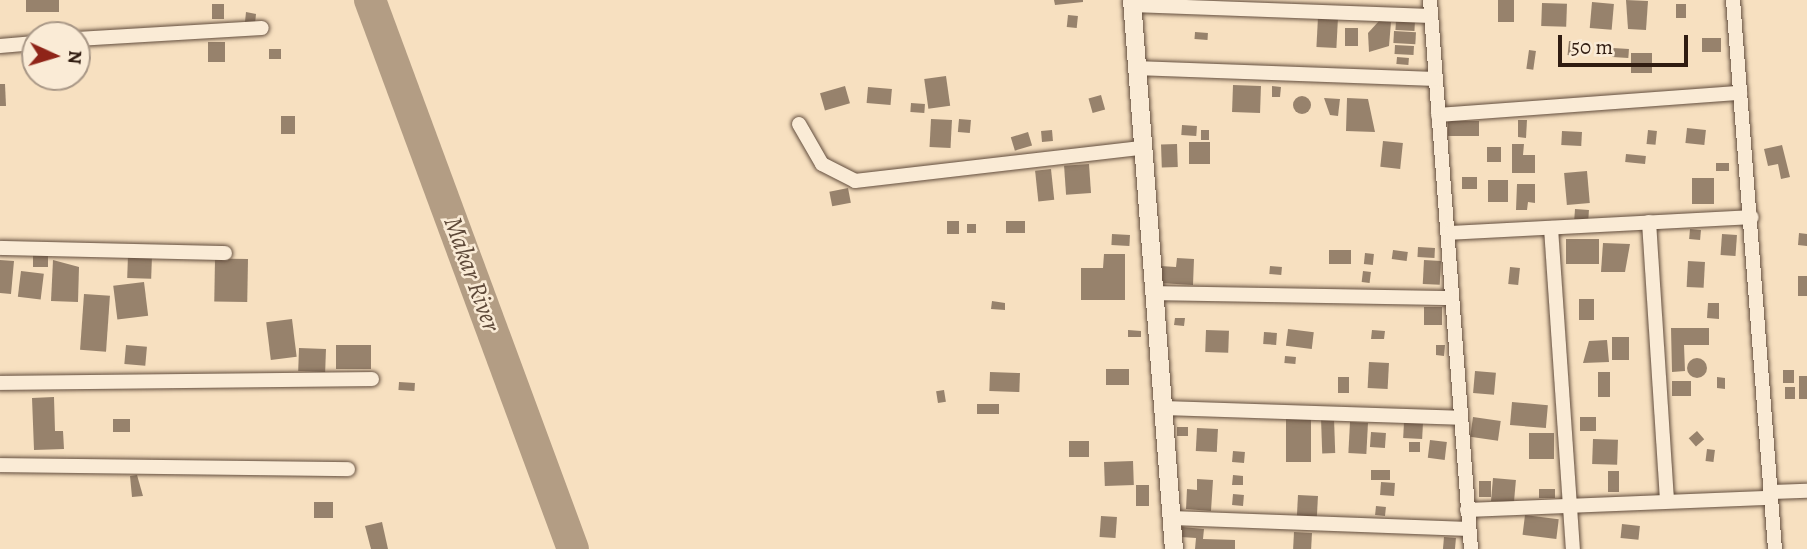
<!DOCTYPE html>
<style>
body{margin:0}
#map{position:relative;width:1807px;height:549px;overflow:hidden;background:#f7e0c0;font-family:Alegreya,serif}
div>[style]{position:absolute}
.river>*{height:32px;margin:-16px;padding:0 16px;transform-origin:16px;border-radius:16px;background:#b39d84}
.building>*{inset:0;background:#97826c;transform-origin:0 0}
.round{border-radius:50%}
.roads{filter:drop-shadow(0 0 2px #624d3d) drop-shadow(0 0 2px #624d3d)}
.minor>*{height:14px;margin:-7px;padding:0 7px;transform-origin:7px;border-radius:7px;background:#faebd6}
.tertiary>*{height:18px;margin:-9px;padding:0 9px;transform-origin:9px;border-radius:9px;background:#faebd6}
span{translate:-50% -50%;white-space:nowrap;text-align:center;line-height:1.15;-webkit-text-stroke:5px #faebd6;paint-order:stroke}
.water-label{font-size:26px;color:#5e4939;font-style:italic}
.north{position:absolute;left:21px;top:21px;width:70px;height:70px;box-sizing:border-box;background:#faebd6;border:2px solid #a99887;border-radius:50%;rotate:94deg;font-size:19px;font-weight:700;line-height:28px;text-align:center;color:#301c11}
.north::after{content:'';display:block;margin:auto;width:24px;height:32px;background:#8f2418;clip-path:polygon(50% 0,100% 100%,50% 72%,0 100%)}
.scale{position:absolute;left:1558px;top:35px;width:130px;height:32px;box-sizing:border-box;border:4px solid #301c11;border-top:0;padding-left:9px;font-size:21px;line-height:24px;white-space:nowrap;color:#301c11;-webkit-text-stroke:5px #faebd6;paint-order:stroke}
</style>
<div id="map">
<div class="river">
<div style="left:370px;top:0;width:585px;rotate:69.71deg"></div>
</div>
<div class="building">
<div style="left:26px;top:0;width:33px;height:12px"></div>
<div style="clip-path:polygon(1054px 0,1083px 0,1083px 2px,1055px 5px)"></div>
<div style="left:1498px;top:0;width:16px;height:22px"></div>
<div style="clip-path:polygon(1626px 0,1648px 1px,1646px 30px,1628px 29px)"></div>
<div style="left:1592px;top:2px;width:22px;height:26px;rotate:5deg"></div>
<div style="left:1542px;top:3px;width:25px;height:23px;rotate:2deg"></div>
<div style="left:224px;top:4px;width:15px;height:12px;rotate:90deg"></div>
<div style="left:1676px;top:4px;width:10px;height:14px"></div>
<div style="clip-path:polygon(246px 12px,256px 14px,255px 24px,245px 22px)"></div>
<div style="left:1068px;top:15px;width:10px;height:12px;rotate:6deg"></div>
<div style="left:1318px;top:17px;width:20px;height:30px;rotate:3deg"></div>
<div style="left:1396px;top:20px;width:19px;height:10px;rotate:3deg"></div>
<div style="clip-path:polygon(1379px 21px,1391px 22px,1389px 46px,1369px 52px,1368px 33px)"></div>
<div style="left:1345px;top:28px;width:13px;height:18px"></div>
<div style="left:1394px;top:31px;width:22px;height:12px;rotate:3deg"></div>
<div style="left:1195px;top:32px;width:13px;height:7px;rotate:4deg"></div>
<div style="left:1721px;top:38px;width:14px;height:19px;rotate:90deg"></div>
<div style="left:1569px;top:41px;width:10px;height:14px;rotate:6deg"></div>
<div style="left:208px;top:42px;width:17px;height:20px"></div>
<div style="left:1395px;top:45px;width:19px;height:9px;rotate:3deg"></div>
<div style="left:1613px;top:48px;width:16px;height:9px;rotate:4deg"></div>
<div style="left:269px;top:49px;width:12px;height:10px"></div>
<div style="left:1529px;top:50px;width:7px;height:19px;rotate:8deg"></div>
<div style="left:1631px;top:53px;width:21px;height:20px"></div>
<div style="left:1397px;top:57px;width:12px;height:7px;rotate:5deg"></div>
<div style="left:946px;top:76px;width:30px;height:22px;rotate:82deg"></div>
<div style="clip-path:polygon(0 84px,5px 84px,6px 106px,0 106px)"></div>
<div style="left:1233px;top:85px;width:28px;height:27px;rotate:2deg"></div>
<div style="left:845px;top:86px;width:18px;height:26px;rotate:74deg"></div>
<div style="clip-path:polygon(1272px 86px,1281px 87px,1280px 97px,1272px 97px)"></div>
<div style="left:868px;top:87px;width:24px;height:16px;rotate:5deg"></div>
<div style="left:1101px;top:95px;width:15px;height:13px;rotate:74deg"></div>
<div class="round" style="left:1293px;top:96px;width:18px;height:18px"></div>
<div style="clip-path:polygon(1324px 98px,1340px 99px,1338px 116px,1330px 115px)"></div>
<div style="clip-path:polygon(1347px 98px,1368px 99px,1375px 132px,1346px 131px)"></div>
<div style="left:911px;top:103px;width:14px;height:9px;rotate:4deg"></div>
<div style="left:281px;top:116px;width:14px;height:18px"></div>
<div style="left:931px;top:119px;width:21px;height:28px;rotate:3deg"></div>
<div style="left:959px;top:119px;width:12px;height:13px;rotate:5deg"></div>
<div style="clip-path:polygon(1518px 120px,1527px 120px,1526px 138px,1518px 137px)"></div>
<div style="left:1448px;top:121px;width:31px;height:15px"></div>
<div style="left:1182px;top:125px;width:15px;height:10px;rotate:4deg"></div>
<div style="left:1687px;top:128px;width:19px;height:15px;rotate:6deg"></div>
<div style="left:1052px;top:130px;width:11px;height:11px;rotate:85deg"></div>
<div style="left:1201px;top:130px;width:8px;height:10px"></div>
<div style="left:1648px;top:130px;width:9px;height:14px;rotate:6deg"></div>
<div style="left:1562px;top:131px;width:20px;height:14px;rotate:3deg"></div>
<div style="left:1028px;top:132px;width:14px;height:18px;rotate:73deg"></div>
<div style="left:1383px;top:141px;width:20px;height:26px;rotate:6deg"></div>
<div style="left:1189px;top:142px;width:21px;height:22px"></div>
<div style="left:1177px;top:144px;width:23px;height:16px;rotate:88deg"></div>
<div style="clip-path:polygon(1512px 144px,1524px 144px,1523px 155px,1535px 155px,1535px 173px,1512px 173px)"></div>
<div style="clip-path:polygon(1782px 145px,1790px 177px,1781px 179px,1778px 164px,1768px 166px,1764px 149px)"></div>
<div style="left:1487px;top:147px;width:14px;height:15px"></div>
<div style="left:1626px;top:154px;width:20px;height:8px;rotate:6deg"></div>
<div style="left:1716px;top:163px;width:13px;height:8px"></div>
<div style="left:1089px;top:164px;width:29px;height:25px;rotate:86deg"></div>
<div style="left:1051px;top:169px;width:31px;height:16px;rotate:84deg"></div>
<div style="left:1587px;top:171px;width:32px;height:23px;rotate:85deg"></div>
<div style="left:1462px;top:177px;width:15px;height:12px"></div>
<div style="left:1692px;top:178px;width:22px;height:26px"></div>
<div style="left:1488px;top:180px;width:20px;height:22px"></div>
<div style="clip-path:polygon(1517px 184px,1535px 184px,1535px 203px,1528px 202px,1527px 210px,1516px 210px)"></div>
<div style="left:848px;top:188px;width:15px;height:19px;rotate:79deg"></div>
<div style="left:1575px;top:209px;width:14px;height:10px;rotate:4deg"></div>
<div style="left:947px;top:221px;width:12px;height:13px"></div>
<div style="left:1006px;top:221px;width:19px;height:12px"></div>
<div style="left:967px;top:224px;width:9px;height:9px"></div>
<div style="left:1690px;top:229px;width:11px;height:10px;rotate:5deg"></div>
<div style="clip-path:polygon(1799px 233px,1807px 234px,1807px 246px,1798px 245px)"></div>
<div style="left:1112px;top:234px;width:18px;height:11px;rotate:3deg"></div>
<div style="left:1722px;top:234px;width:15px;height:21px;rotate:4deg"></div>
<div style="left:1566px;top:239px;width:33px;height:25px"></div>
<div style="clip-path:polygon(1603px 243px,1630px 244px,1625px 272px,1601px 272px)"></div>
<div style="left:1418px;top:247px;width:17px;height:10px;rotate:3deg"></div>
<div style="left:1329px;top:250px;width:22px;height:14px"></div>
<div style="left:1393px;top:250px;width:15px;height:9px;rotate:8deg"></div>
<div style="left:33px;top:253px;width:15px;height:14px"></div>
<div style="left:1365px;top:253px;width:9px;height:11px;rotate:6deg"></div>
<div style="clip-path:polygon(1104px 254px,1125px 254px,1125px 300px,1081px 300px,1081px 268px,1103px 268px)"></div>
<div style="left:128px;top:255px;width:24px;height:23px;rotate:2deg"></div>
<div style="clip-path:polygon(1177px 258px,1194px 259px,1193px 285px,1160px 283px,1160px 266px,1176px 267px)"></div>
<div style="left:248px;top:259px;width:43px;height:33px;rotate:91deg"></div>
<div style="clip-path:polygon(0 260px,14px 261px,11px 294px,0 293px)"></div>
<div style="clip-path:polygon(53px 260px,79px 267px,78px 302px,51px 301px)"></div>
<div style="left:1424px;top:260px;width:17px;height:24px;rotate:3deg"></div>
<div style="left:1688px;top:261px;width:17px;height:26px;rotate:3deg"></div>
<div style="left:1270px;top:266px;width:12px;height:8px;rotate:5deg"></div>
<div style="left:1510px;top:267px;width:10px;height:17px;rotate:6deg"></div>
<div style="left:21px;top:271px;width:23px;height:26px;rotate:7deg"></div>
<div style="left:1363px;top:271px;width:8px;height:11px;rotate:7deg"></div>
<div style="left:1798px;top:276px;width:9px;height:20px"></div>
<div style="left:144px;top:282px;width:34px;height:31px;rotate:83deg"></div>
<div style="left:84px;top:294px;width:26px;height:56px;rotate:4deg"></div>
<div style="left:1579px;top:299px;width:15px;height:21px"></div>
<div style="clip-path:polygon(992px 301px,1005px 303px,1005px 310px,991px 309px)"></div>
<div style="clip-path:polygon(1708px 303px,1719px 303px,1719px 319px,1707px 318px)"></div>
<div style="left:1424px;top:307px;width:18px;height:18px"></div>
<div style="clip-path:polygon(1175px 318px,1185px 318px,1184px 326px,1174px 325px)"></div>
<div style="left:292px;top:319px;width:38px;height:26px;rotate:83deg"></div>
<div style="clip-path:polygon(1671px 328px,1709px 328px,1709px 345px,1684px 345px,1685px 371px,1672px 372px)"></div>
<div style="left:1288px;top:329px;width:26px;height:17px;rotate:7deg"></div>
<div style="clip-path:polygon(1128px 330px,1141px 331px,1141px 337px,1128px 337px)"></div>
<div style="left:1206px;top:330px;width:23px;height:22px;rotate:2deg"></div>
<div style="clip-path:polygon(1372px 330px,1385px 331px,1384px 339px,1371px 339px)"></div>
<div style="left:1264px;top:332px;width:13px;height:12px;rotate:4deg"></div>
<div style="left:1612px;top:337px;width:17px;height:23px"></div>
<div style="clip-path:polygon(1607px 340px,1609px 362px,1583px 363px,1589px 341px)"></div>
<div style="left:126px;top:345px;width:21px;height:19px;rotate:5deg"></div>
<div style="left:336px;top:345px;width:35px;height:24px"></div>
<div style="clip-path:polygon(1436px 345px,1445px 345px,1444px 356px,1436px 355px)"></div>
<div style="left:299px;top:348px;width:27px;height:23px;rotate:2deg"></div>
<div style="left:1285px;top:356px;width:11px;height:7px;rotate:5deg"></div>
<div class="round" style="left:1687px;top:358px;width:20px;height:20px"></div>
<div style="left:1369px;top:362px;width:20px;height:26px;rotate:3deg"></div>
<div style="left:1106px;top:369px;width:23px;height:16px"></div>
<div style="left:1783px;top:370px;width:11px;height:13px"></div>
<div style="left:1475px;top:371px;width:21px;height:22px;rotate:5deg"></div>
<div style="left:990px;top:372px;width:30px;height:19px;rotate:2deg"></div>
<div style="left:1598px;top:372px;width:12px;height:25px"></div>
<div style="left:1799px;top:376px;width:8px;height:23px"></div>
<div style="left:1338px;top:377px;width:11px;height:16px"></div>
<div style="clip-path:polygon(1717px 377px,1725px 378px,1725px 389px,1717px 388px)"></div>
<div style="left:1672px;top:381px;width:19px;height:15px"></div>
<div style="left:399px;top:382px;width:16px;height:8px;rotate:4deg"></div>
<div style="left:1785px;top:387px;width:10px;height:12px"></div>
<div style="left:944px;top:390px;width:12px;height:8px;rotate:81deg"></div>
<div style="clip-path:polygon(54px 397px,55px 431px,63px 431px,64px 449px,34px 450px,32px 398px)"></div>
<div style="left:1512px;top:402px;width:36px;height:23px;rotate:5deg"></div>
<div style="left:977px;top:404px;width:22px;height:10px"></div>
<div style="left:1473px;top:417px;width:28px;height:20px;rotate:8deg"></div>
<div style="left:1580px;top:417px;width:16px;height:14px"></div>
<div style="left:1334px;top:418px;width:35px;height:13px;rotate:88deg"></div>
<div style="left:113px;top:419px;width:17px;height:13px"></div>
<div style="left:1286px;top:419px;width:25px;height:43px"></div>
<div style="left:1350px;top:422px;width:18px;height:31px;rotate:3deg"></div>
<div style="left:1404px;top:422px;width:19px;height:16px;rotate:3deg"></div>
<div style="left:1177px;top:427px;width:11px;height:9px"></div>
<div style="left:1197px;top:428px;width:21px;height:23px;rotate:3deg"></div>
<div style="left:1697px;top:431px;width:11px;height:11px;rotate:49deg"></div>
<div style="left:1371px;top:432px;width:15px;height:15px;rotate:4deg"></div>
<div style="left:1529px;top:433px;width:25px;height:26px"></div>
<div style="left:1593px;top:439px;width:25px;height:25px;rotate:2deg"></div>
<div style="left:1430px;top:440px;width:17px;height:18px;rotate:7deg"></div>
<div style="left:1069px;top:441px;width:20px;height:16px"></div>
<div style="left:1409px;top:442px;width:11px;height:10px"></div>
<div style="left:1707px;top:449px;width:8px;height:12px;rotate:7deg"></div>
<div style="left:1233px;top:451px;width:12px;height:11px;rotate:5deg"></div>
<div style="left:1133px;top:461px;width:24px;height:29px;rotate:88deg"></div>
<div style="left:1371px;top:470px;width:19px;height:10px"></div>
<div style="left:1608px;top:471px;width:11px;height:21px"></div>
<div style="clip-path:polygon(137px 475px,143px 496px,132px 497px,130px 476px)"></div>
<div style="clip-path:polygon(1233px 475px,1243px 476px,1243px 485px,1232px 485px)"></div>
<div style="left:1493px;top:478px;width:23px;height:23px;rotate:5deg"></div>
<div style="clip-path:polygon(1197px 479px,1213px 480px,1211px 511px,1186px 509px,1187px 489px,1197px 490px)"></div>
<div style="left:1479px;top:481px;width:12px;height:16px"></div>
<div style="left:1381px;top:482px;width:14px;height:13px;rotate:4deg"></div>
<div style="left:1149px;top:485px;width:21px;height:13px;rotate:90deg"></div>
<div style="left:1539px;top:489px;width:16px;height:9px"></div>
<div style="left:1233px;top:494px;width:11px;height:11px;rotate:5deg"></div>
<div style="left:1298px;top:495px;width:20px;height:21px;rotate:3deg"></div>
<div style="left:314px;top:502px;width:19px;height:16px"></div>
<div style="left:1376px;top:506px;width:10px;height:9px;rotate:6deg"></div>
<div style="left:1525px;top:515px;width:34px;height:20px;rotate:7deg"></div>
<div style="left:1101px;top:516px;width:16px;height:21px;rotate:4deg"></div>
<div style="clip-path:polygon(382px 522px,388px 549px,371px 549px,365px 526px)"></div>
<div style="left:1622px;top:524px;width:18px;height:14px;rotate:6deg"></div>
<div style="clip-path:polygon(1182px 527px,1204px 529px,1203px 539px,1235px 540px,1235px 549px,1195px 549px,1196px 538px,1181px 537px)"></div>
<div style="left:1294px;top:532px;width:18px;height:17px;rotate:3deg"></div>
<div style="left:1444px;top:537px;width:12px;height:12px;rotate:5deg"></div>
</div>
<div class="roads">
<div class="minor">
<div style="left:1430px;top:0;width:551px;rotate:85.73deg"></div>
<div style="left:1733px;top:0;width:551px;rotate:85.63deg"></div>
<div style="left:1132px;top:5px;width:299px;rotate:2.1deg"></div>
<div style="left:77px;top:39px;width:185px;rotate:-3.4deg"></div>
<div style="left:0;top:46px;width:35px;rotate:-5deg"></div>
<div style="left:1135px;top:68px;width:301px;rotate:2.1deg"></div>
<div style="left:1438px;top:115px;width:303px;rotate:-4.2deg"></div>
<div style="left:799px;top:124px;width:46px;rotate:60.1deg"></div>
<div style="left:822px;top:164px;width:37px;rotate:27deg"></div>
<div style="left:855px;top:181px;width:288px;rotate:-6.6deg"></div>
<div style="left:1649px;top:222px;width:278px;rotate:86.3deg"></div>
<div style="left:1551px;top:228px;width:322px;rotate:86.1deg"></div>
<div style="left:1448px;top:233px;width:304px;rotate:-3deg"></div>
<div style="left:0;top:248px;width:225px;rotate:1.3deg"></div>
<div style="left:1155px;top:293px;width:297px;rotate:1deg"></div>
<div style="left:0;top:383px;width:372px;rotate:-0.6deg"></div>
<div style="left:1163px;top:408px;width:297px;rotate:1.9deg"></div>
<div style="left:0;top:465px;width:348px;rotate:0.7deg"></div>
<div style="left:1772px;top:492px;width:35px;rotate:-2deg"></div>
<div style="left:1467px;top:510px;width:304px;rotate:-2.3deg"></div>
<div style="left:1172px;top:518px;width:297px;rotate:2.1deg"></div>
</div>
<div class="tertiary">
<div style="left:1132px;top:0;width:551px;rotate:85.63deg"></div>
</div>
</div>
<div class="water-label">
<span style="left:472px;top:274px;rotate:70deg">Makar River</span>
</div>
<div class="north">N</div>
<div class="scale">50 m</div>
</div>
